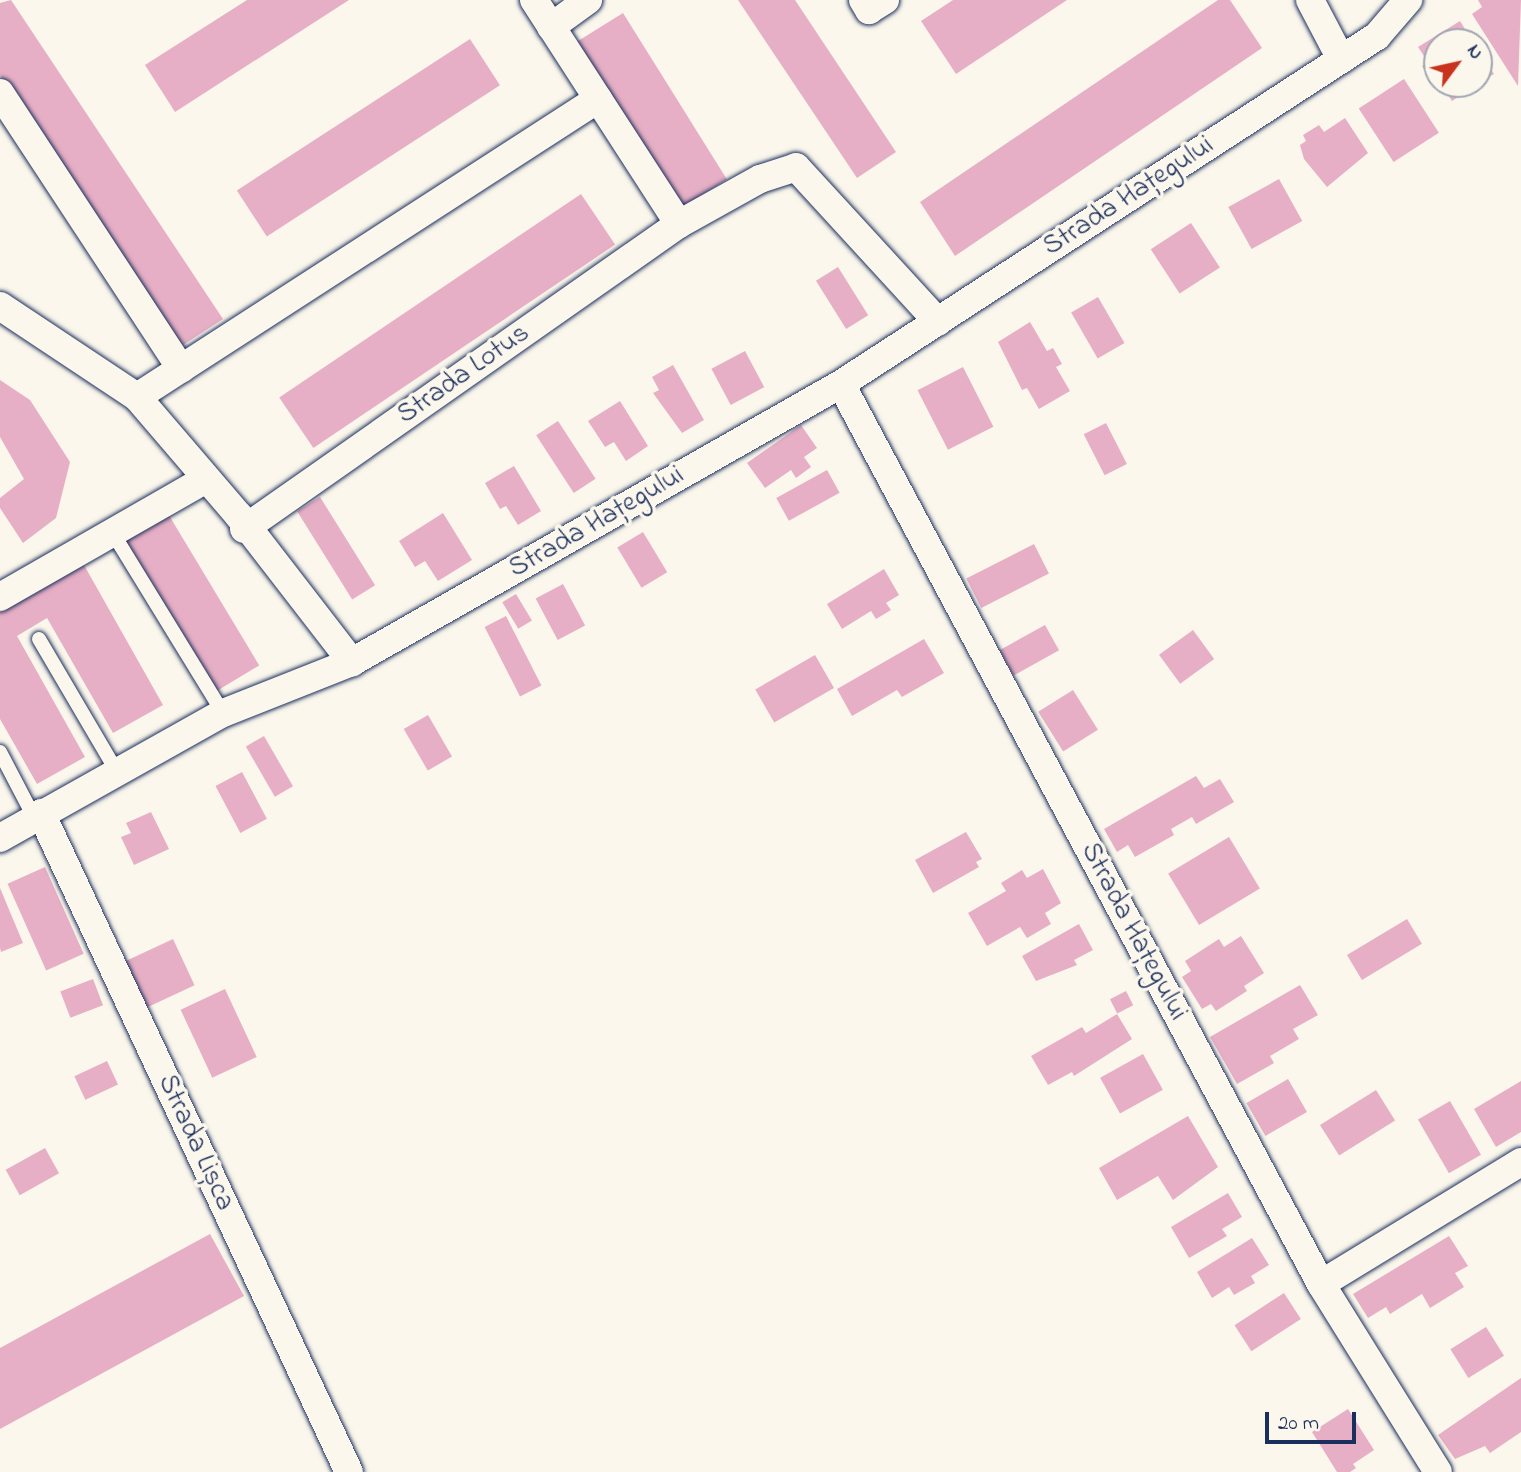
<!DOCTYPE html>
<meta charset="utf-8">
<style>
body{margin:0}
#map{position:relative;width:1521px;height:1472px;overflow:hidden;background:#fbf7ec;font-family:"Indie Flower",sans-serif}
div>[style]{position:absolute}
.building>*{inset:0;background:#e7afc5;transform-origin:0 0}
.roads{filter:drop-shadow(0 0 2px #1b2f5e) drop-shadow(0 0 2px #1b2f5e)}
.lane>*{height:14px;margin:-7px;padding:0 7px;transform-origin:7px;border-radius:7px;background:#fbf7ec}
.street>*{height:28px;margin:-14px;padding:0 14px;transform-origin:14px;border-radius:14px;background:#fbf7ec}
span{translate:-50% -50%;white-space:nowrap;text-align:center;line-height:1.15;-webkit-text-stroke:7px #fbf7ec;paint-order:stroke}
.street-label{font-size:28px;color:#1b2f5e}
.north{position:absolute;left:1423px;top:28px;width:70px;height:70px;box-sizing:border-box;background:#fbf7ec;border:2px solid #a1a7b3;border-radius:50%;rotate:57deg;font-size:19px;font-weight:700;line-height:28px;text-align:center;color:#1b2f5e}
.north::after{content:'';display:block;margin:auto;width:24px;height:32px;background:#c8321e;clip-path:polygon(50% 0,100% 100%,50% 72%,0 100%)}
.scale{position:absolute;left:1265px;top:1412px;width:91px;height:32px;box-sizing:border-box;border:4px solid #1b2f5e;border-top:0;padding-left:9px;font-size:21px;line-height:24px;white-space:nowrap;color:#1b2f5e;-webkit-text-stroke:5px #fbf7ec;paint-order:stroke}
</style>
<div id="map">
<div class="building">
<div style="clip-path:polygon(11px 0,223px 319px,180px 347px,0 75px,0 3px)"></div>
<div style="clip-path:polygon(247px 0,349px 0,175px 112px,145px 65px)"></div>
<div style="clip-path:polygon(738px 0,795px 0,896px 152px,857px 178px)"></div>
<div style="clip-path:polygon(953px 0,1067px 0,956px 74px,921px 21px)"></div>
<div style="clip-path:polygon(1218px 0,1230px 0,1262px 48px,955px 256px,920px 202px)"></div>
<div style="clip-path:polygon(1478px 0,1521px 0,1518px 86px,1472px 14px,1482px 7px)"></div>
<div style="left:623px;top:13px;width:196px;height:54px;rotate:58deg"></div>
<div style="clip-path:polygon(1460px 21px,1473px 42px,1437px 42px,1437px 84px,1478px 84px,1452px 101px,1443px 87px,1438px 91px,1422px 66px,1428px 62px,1418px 47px)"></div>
<div style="left:470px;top:39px;width:55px;height:278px;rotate:57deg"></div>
<div style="clip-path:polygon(1479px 51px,1494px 74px,1479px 83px)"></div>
<div style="left:1404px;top:79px;width:64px;height:54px;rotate:57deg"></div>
<div style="clip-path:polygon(1345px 118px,1368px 153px,1327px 187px,1304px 159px,1300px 145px,1306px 141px,1303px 135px,1319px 125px,1324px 132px)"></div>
<div style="left:1279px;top:179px;width:48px;height:58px;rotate:61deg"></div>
<div style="left:581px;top:194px;width:61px;height:364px;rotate:56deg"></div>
<div style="left:1191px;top:223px;width:53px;height:48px;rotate:57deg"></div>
<div style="left:838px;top:267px;width:57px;height:26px;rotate:58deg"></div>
<div style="left:1098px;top:297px;width:53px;height:31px;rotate:60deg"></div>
<div style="clip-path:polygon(1030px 322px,1047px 351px,1053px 348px,1062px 364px,1056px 367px,1070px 391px,1039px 409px,1027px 388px,1022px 390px,998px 342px)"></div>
<div style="left:745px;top:351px;width:41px;height:38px;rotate:62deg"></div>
<div style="clip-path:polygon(673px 365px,704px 420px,682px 433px,653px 393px,659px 390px,652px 377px)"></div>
<div style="left:963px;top:367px;width:67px;height:51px;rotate:63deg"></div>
<div style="clip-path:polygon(0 380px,30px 400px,70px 462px,56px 518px,23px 543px,0 508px,0 498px,24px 479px,0 437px)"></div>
<div style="clip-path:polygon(620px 401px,648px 446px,626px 461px,614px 442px,605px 447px,588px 421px)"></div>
<div style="left:558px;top:421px;width:69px;height:26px;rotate:57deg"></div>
<div style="left:1106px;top:423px;width:46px;height:25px;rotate:63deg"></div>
<div style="clip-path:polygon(801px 425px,817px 448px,804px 457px,811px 467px,796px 478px,791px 470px,765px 488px,747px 463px)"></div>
<div style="clip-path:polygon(514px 466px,541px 511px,518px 525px,506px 506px,500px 509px,485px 483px)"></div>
<div style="left:827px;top:470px;width:26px;height:58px;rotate:61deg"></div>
<div style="left:320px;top:497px;width:104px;height:27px;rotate:58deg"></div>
<div style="left:167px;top:512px;width:179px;height:54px;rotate:59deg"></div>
<div style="clip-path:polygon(443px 513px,472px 560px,438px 581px,425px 561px,415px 567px,399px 541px)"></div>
<div style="left:643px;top:532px;width:47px;height:30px;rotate:59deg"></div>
<div style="left:1034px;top:544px;width:33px;height:76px;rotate:63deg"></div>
<div style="clip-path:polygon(84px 565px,163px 705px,113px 733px,47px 618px,17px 636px,85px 757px,37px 784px,0 719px,0 612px)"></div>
<div style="clip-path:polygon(884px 569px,899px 595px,886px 603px,891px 610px,876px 619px,871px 611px,842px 629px,827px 604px)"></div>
<div style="left:563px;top:584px;width:47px;height:31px;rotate:62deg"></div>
<div style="left:516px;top:594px;width:31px;height:16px;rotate:59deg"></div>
<div style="left:506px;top:616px;width:78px;height:24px;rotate:63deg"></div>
<div style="left:1045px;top:625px;width:29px;height:52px;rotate:61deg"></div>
<div style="left:1193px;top:630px;width:36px;height:42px;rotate:54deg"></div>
<div style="clip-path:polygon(924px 639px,944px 673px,902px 697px,897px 690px,852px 716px,837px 689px)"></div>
<div style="left:815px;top:655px;width:38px;height:69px;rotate:60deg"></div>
<div style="left:1073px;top:690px;width:47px;height:41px;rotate:58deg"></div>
<div style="left:428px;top:715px;width:48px;height:28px;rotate:60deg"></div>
<div style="left:264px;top:736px;width:58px;height:21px;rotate:60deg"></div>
<div style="left:242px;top:772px;width:53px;height:30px;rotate:62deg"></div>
<div style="clip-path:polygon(1196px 776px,1204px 788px,1220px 779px,1234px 802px,1196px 824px,1192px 817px,1171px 829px,1174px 835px,1135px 857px,1128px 845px,1117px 852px,1104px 829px)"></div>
<div style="clip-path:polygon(151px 812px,169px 849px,134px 865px,121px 837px,131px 833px,126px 823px)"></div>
<div style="clip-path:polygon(966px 832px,982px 859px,976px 862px,979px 867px,933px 893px,915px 860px)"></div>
<div style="left:1229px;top:837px;width:60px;height:71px;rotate:59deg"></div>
<div style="left:45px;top:867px;width:95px;height:41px;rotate:66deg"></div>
<div style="clip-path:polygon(1043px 869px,1061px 903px,1045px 913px,1051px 924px,1027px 938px,1020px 927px,987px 946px,968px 913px,1006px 891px,1001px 883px,1022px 870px,1027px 878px)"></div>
<div style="clip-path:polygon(0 888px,23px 943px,1px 952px,0 948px)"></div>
<div style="left:1407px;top:919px;width:29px;height:70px;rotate:59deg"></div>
<div style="clip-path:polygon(1079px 924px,1093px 950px,1074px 960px,1077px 965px,1036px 981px,1022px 956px)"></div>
<div style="clip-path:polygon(1241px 936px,1264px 973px,1244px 986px,1247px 991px,1216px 1011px,1211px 1004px,1202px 1009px,1182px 977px,1191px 971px,1185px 961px,1219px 939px,1224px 947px)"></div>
<div style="left:173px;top:939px;width:51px;height:55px;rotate:65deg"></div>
<div style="left:93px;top:979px;width:28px;height:35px;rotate:69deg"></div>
<div style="clip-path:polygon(1300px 985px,1318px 1015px,1293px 1029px,1299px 1039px,1270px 1056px,1274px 1063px,1237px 1084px,1210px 1037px)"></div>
<div style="left:225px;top:989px;width:75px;height:49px;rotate:65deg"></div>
<div style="left:1126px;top:991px;width:16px;height:18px;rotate:63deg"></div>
<div style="clip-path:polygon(1117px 1014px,1132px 1039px,1074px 1076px,1072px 1072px,1048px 1085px,1031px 1056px,1082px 1027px,1086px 1033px)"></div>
<div style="left:1143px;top:1054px;width:41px;height:49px;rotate:61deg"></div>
<div style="left:107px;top:1061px;width:26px;height:36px;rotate:65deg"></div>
<div style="left:1288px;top:1079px;width:38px;height:48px;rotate:60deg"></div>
<div style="clip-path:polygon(1521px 1081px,1521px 1132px,1496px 1147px,1474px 1109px)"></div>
<div style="left:1376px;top:1090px;width:36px;height:66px;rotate:58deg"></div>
<div style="left:1450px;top:1101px;width:62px;height:37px;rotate:60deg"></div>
<div style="clip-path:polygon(1188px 1116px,1218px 1167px,1173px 1200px,1158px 1176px,1117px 1200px,1099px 1168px)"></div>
<div style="left:45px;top:1148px;width:29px;height:45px;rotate:61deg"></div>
<div style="clip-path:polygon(1228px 1193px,1242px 1217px,1222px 1229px,1227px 1236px,1189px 1258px,1171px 1227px)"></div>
<div style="clip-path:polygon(210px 1234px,244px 1296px,0 1429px,0 1348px)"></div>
<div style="clip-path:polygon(1449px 1236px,1468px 1266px,1455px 1273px,1464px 1287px,1430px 1308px,1422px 1294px,1390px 1314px,1386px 1307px,1368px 1318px,1353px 1294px)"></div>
<div style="clip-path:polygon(1252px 1238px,1269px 1265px,1251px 1276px,1255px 1283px,1234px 1295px,1229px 1287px,1212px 1298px,1197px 1272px)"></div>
<div style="left:1284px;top:1293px;width:31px;height:59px;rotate:57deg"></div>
<div style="left:1486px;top:1327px;width:34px;height:42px;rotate:58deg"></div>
<div style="clip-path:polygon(1521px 1378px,1521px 1432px,1490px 1453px,1485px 1446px,1455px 1459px,1438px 1435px)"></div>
<div style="clip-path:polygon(1348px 1409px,1374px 1450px,1353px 1464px,1356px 1468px,1350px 1472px,1337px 1472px,1312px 1432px)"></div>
</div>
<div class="roads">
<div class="lane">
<div style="left:114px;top:535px;width:209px;rotate:58.5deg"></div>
<div style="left:39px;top:639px;width:154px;rotate:59.6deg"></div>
<div style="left:0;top:752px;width:73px;rotate:62.4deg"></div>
</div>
<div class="street">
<div style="left:534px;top:0;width:267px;rotate:57.1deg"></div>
<div style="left:863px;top:0;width:12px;rotate:59deg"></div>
<div style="left:869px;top:10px;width:19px;rotate:-32deg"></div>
<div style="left:1310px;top:0;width:67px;rotate:62.3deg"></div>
<div style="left:551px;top:27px;width:46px;rotate:-36.1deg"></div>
<div style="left:0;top:93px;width:330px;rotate:56.7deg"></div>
<div style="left:0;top:306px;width:164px;rotate:33.6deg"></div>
<div style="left:137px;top:397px;width:157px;rotate:49.4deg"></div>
<div style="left:239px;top:516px;width:185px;rotate:52.3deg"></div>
<div style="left:841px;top:384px;width:1020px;rotate:61.93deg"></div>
<div style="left:1321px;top:1284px;width:221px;rotate:58.1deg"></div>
<div style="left:137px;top:397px;width:549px;rotate:-32.88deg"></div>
<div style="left:244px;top:529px;width:531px;rotate:-35.04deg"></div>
<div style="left:679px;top:224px;width:93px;rotate:-29.1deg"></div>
<div style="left:760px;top:179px;width:38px;rotate:-18deg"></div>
<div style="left:796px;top:167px;width:210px;rotate:47.5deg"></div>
<div style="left:0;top:597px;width:237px;rotate:-29.8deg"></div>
<div style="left:41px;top:813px;width:727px;rotate:64.95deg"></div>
<div style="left:0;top:838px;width:256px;rotate:-29.3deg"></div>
<div style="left:223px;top:713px;width:139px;rotate:-21.6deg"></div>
<div style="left:352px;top:662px;width:562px;rotate:-29.62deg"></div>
<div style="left:841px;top:384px;width:639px;rotate:-32.99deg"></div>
<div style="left:1377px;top:36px;width:48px;rotate:-49.3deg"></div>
<div style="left:1321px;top:1284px;width:234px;rotate:-31.4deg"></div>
</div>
</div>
<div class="street-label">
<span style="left:1129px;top:197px;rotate:-33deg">Strada Hațegului</span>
<span style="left:464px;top:375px;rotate:-35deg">Strada Lotus</span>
<span style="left:597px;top:523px;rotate:-30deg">Strada Hațegului</span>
<span style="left:1133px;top:932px;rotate:62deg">Strada Hațegului</span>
<span style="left:195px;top:1143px;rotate:65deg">Strada Lișca</span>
</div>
<div class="north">N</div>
<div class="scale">20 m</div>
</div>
